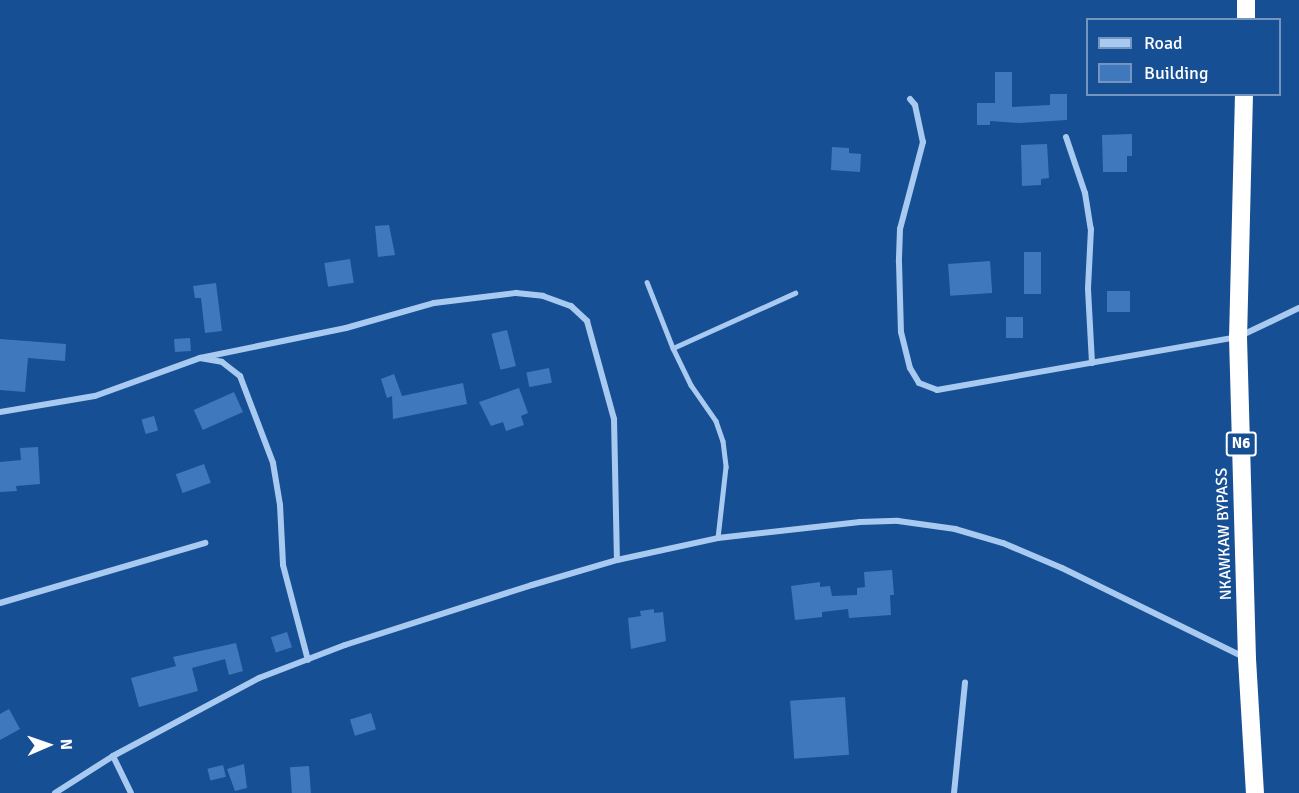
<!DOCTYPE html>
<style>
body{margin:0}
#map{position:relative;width:1299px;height:793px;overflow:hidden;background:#174f95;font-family:Signika,sans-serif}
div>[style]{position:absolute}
.building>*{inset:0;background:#4078bd;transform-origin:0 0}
.lane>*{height:4.5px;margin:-2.25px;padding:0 2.25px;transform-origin:2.25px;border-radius:2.25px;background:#a8caf1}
.street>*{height:6px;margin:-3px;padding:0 3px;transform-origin:3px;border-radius:3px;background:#a8caf1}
.highway>*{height:18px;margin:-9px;padding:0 9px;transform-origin:9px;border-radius:9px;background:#fff}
span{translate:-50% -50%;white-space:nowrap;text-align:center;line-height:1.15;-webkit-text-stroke:4.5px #174f95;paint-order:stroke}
.shield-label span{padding:2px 4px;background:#174f95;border:2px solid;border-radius:4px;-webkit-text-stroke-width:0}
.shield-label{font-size:15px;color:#fff;font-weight:700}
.street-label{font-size:16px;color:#fff}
.legend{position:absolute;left:1086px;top:18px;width:195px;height:78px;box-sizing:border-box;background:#174f95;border:2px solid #7495bf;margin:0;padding:8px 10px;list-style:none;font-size:18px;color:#fff}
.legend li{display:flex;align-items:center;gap:12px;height:30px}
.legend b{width:30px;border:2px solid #7495bf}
.north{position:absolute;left:18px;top:715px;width:60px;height:60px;-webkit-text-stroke:4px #174f95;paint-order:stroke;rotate:88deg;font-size:16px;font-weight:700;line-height:24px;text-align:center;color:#fff}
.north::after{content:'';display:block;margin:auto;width:21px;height:27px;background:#fff;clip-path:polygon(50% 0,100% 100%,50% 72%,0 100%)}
</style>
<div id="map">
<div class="building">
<div style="clip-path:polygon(995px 72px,1012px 72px,1012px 107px,1050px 105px,1050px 94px,1067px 94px,1067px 120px,1019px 123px,990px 121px,990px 125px,977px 125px,977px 103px,995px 103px)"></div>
<div style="clip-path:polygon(1132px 134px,1132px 156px,1127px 156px,1127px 172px,1103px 172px,1102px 135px)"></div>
<div style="clip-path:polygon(1047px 144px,1049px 178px,1041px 179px,1041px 185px,1022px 186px,1021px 145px)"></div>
<div style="clip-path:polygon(832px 147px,849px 148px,849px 153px,861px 154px,860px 172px,831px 170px)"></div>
<div style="clip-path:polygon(389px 225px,395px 255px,378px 257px,375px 226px)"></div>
<div style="left:1024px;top:252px;width:17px;height:42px"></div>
<div style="left:350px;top:259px;width:24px;height:26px;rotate:81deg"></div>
<div style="left:990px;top:261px;width:32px;height:42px;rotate:86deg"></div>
<div style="clip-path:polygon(216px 283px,222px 331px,205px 333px,201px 298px,195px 298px,193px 286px)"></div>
<div style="left:1130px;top:291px;width:21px;height:23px;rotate:90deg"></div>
<div style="left:1006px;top:317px;width:17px;height:21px"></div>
<div style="left:507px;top:330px;width:37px;height:16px;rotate:76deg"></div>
<div style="left:190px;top:338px;width:13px;height:16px;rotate:86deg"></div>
<div style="clip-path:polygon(0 339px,66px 344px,65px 361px,28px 358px,25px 392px,0 390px)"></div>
<div style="left:549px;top:368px;width:15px;height:23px;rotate:79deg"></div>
<div style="clip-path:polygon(394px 374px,402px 396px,463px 383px,467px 404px,393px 419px,392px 396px,387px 398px,381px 379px)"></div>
<div style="clip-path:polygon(519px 388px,528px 413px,521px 416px,524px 425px,506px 431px,503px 422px,491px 426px,479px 402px)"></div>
<div style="left:234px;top:392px;width:22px;height:44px;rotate:66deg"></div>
<div style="left:154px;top:416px;width:15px;height:13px;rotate:74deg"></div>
<div style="clip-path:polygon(38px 447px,40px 484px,16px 486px,17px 491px,0 492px,0 462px,21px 460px,20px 448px)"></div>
<div style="left:204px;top:464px;width:20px;height:30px;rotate:70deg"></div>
<div style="clip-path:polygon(892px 570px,894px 595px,890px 595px,891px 615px,849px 618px,848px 609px,822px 612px,822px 617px,795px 620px,791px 586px,820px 582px,820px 587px,830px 586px,832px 596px,857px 595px,857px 588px,865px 587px,864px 572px)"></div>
<div style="clip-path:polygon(654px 609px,654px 613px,663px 612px,666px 641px,631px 649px,628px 618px,641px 616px,640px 611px)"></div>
<div style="left:287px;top:632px;width:16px;height:17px;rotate:72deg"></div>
<div style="clip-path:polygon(236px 643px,243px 671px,229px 675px,225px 659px,192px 668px,198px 691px,139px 707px,131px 678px,176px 666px,173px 657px)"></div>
<div style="left:845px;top:697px;width:58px;height:55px;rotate:86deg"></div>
<div style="clip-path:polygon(9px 709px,20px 729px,0 740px,0 714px)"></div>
<div style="left:371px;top:713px;width:17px;height:22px;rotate:73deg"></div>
<div style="clip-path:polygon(244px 764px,247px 788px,235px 791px,227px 769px)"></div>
<div style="left:223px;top:765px;width:12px;height:16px;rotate:76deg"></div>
<div style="left:309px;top:766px;width:27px;height:19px;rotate:86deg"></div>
</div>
<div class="lane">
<div style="left:647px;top:282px;width:71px;rotate:68.5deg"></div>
<div style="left:673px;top:348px;width:41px;rotate:64.1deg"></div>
<div style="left:691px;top:385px;width:44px;rotate:55.2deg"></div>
<div style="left:716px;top:421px;width:21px;rotate:71deg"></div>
<div style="left:723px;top:441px;width:26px;rotate:83deg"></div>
<div style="left:726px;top:467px;width:71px;rotate:96.4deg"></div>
<div style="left:673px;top:348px;width:134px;rotate:-24.3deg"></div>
</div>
<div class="street">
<div style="left:910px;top:99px;width:8px;rotate:50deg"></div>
<div style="left:915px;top:105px;width:38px;rotate:78deg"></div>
<div style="left:923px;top:142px;width:90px;rotate:104.8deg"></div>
<div style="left:900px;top:229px;width:33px;rotate:92deg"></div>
<div style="left:899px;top:262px;width:70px;rotate:88.4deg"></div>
<div style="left:901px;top:332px;width:37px;rotate:76deg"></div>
<div style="left:910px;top:368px;width:17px;rotate:59deg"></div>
<div style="left:919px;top:383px;width:19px;rotate:21deg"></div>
<div style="left:937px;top:390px;width:306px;rotate:-10deg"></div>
<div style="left:1238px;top:337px;width:68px;rotate:-25.4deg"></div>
<div style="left:1066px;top:137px;width:59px;rotate:71.3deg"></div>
<div style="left:1085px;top:193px;width:36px;rotate:81deg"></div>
<div style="left:1091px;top:229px;width:60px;rotate:92.9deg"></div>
<div style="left:1088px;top:289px;width:74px;rotate:86.9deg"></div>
<div style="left:200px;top:358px;width:149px;rotate:-11.6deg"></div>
<div style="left:346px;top:328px;width:91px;rotate:-15.9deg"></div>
<div style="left:434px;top:303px;width:83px;rotate:-7deg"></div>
<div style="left:516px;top:293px;width:27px;rotate:6deg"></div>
<div style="left:543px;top:296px;width:30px;rotate:20deg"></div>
<div style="left:571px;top:306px;width:22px;rotate:43deg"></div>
<div style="left:587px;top:321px;width:102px;rotate:74.6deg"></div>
<div style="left:614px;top:419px;width:141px;rotate:88.8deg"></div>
<div style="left:0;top:412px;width:96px;rotate:-9.6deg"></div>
<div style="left:95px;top:396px;width:112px;rotate:-19.9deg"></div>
<div style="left:200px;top:358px;width:22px;rotate:10deg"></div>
<div style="left:222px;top:362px;width:23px;rotate:38deg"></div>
<div style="left:240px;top:376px;width:93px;rotate:69.2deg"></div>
<div style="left:273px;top:463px;width:43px;rotate:80.5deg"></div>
<div style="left:280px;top:505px;width:60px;rotate:87.1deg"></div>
<div style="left:283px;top:565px;width:98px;rotate:75.3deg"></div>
<div style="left:0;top:603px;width:214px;rotate:-16.3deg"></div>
<div style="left:113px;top:756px;width:41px;rotate:64.1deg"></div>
<div style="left:55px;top:793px;width:69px;rotate:-32.5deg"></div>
<div style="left:113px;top:756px;width:166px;rotate:-28.1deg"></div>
<div style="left:259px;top:678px;width:92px;rotate:-21deg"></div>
<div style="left:345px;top:645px;width:196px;rotate:-17.8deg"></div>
<div style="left:532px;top:585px;width:89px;rotate:-16.4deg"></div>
<div style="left:617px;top:560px;width:103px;rotate:-12.3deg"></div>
<div style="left:718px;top:538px;width:143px;rotate:-6.4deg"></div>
<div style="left:860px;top:522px;width:38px;rotate:-2deg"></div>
<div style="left:898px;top:521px;width:58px;rotate:8deg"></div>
<div style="left:955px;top:529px;width:50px;rotate:16.3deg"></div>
<div style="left:1003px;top:543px;width:64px;rotate:23deg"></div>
<div style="left:1062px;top:568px;width:203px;rotate:26.1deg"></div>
<div style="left:954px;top:793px;width:111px;rotate:-84.3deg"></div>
</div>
<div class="highway">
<div style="left:1246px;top:20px;width:20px;rotate:-90deg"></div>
<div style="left:1244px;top:94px;width:243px;rotate:91.4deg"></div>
<div style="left:1238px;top:337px;width:322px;rotate:88.4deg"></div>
<div style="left:1247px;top:659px;width:134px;rotate:86.6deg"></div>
</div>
<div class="shield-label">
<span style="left:1241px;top:444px">N6</span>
</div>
<div class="street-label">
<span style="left:1224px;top:534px;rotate:-92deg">NKAWKAW BYPASS</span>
</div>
<ul class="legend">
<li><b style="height:8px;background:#a8caf1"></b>Road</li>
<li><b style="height:16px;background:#4078bd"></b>Building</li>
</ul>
<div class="north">N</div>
</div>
